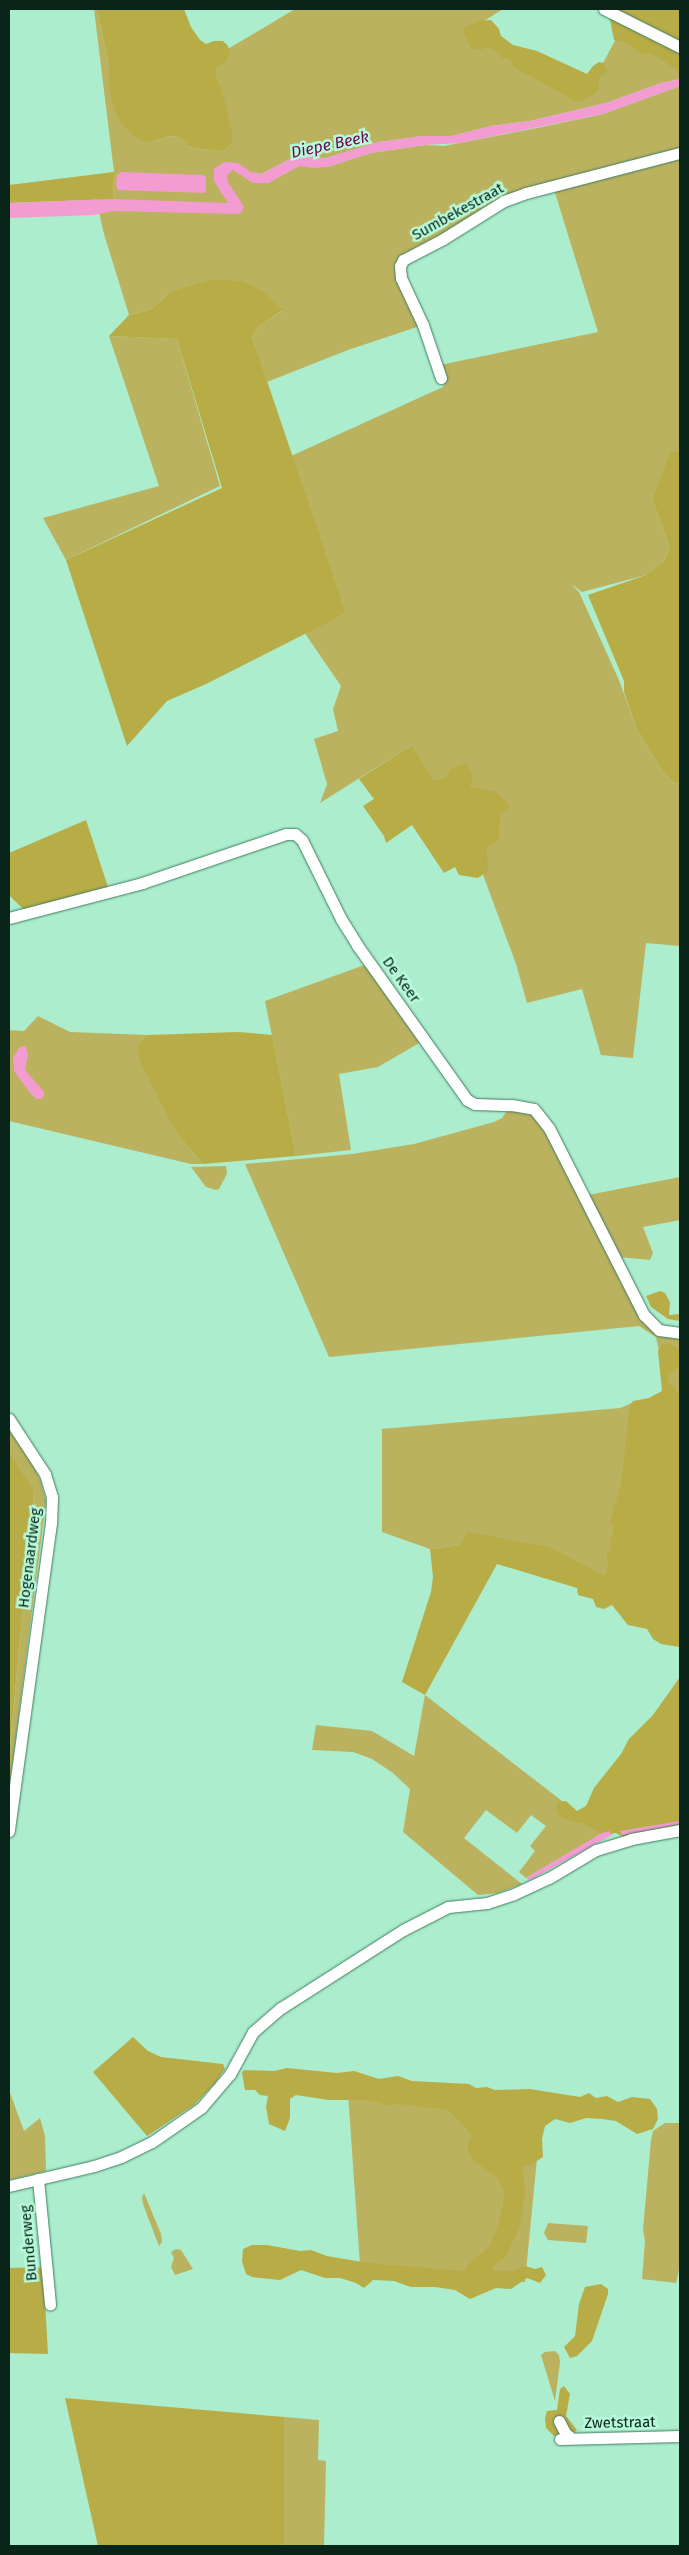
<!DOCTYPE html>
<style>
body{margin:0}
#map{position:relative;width:689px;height:2555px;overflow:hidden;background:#abedcc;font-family:"Fira Sans",sans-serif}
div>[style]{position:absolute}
.green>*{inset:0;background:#bbb25f}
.forest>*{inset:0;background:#b7ac46}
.water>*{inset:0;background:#f39cd1}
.roads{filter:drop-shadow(0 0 1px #3d7d61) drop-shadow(0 0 1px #3d7d61)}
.minor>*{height:11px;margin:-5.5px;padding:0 5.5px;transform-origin:5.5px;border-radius:5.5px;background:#fff}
span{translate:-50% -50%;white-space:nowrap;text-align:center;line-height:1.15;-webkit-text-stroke:5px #b7fad9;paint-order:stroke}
.street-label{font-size:15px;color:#092419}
.water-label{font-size:16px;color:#700554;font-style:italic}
.frame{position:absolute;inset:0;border:10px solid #092419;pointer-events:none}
</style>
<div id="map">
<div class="green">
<div style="clip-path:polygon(94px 9px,97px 9px,109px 65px,109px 84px,147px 143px,169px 136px,179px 137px,189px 146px,200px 149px,222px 151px,206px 62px,295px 9px,503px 9px,465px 33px,587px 93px,618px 35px,680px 66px,680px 79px,661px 83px,606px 103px,530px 121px,491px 126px,452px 136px,423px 136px,379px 142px,326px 158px,294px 157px,261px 174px,251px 172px,238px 163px,268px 183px,299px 166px,327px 167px,371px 153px,425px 145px,444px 146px,542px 127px,603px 114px,680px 86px,680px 451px,670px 453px,652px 499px,670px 547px,664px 561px,646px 575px,582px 592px,571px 584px,579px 592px,619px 680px,636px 727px,661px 769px,675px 784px,680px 783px,680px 946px,646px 943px,633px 1058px,601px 1055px,582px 989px,527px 1003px,516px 964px,475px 853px,412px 745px,320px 803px,327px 784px,314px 739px,338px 731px,333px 709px,341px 686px,304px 632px,346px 613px,291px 456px,443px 387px,445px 381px,440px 365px,598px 332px,552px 183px,400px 256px,420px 326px,348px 350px,267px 382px,252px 337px,258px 327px,282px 311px,172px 291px,150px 310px,129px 315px,104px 234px,96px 199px,113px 199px,114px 172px)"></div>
<div style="clip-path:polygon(109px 336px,177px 339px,220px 486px,66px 560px,43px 518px,159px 486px)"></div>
<div style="clip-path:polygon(370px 963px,426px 1039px,378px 1067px,339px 1074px,351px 1150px,296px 1156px,265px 1001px)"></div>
<div style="clip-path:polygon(38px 1016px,70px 1032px,147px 1035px,137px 1045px,177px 1134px,203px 1164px,191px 1164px,9px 1121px,9px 1030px,24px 1031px)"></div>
<div style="clip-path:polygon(509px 1108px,526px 1111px,539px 1120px,637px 1310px,680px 1336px,680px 1426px,665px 1398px,662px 1365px,656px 1337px,639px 1326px,329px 1357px,245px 1164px,352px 1154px,414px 1144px,494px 1122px,502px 1118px)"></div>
<div style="clip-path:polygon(226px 1166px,227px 1174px,219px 1189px,216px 1190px,206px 1187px,191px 1167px)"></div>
<div style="clip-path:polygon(680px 1177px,680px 1220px,643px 1227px,653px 1253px,650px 1260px,619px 1257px,588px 1195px)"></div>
<div style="clip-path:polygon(632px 1403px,623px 1519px,605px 1578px,460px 1545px,430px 1549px,382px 1532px,382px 1429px,620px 1408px)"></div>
<div style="clip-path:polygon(9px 1430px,32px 1462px,41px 1482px,46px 1501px,9px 1791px,9px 1756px,34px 1492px,9px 1452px)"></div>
<div style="clip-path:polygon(425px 1695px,553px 1794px,603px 1833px,526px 1878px,519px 1872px,535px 1851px,530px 1846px,546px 1826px,531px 1815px,517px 1833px,486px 1810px,464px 1838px,522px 1884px,498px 1893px,478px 1895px,403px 1832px,410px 1789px,393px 1773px,372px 1759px,353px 1752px,312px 1750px,316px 1725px,372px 1731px,414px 1756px)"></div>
<div style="clip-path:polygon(347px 2079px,543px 2096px,525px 2282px,360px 2265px)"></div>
<div style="clip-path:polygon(9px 2090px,24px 2131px,40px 2118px,45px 2136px,46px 2171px,9px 2180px)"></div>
<div style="clip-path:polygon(665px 2123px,680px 2123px,680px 2265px,676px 2283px,642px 2279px,645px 2242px,643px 2229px,651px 2140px,653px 2131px)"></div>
<div style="clip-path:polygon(144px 2193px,161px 2234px,162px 2242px,159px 2246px,143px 2204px,142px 2198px)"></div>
<div style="clip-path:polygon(548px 2223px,588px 2226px,586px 2243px,548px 2240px,544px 2233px)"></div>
<div style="clip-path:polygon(176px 2249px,181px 2250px,193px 2269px,175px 2275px,171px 2267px,174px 2258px,171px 2252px)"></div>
<div style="clip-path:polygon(555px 2351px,559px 2355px,560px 2362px,555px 2401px,541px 2355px,545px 2352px)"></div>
<div style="clip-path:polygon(284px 2417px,319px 2420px,318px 2460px,326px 2461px,324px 2546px,284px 2546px)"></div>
</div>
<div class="forest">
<div style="clip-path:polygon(97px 9px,184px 9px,191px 27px,200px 40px,206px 44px,214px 41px,223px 41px,228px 46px,230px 54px,225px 62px,216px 67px,215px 75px,222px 90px,232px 131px,232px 143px,228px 146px,222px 151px,200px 149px,189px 146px,179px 137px,169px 136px,147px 143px,134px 136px,122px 124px,114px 109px,109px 84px,109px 65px)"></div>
<div style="clip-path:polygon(608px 9px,680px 9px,680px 79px,677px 70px,659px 58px,651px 54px,642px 54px,624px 41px,614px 40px)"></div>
<div style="clip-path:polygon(491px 20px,499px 29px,501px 36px,513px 45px,537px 51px,587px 74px,593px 66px,599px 62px,604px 63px,608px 71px,599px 78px,598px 91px,582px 101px,573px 100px,514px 67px,510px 59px,502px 58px,494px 50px,486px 47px,480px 50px,471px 48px,464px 33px,465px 27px,479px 21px)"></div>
<div style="clip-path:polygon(114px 172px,113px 199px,9px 203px,9px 185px)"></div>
<div style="clip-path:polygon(210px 280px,243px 281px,262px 291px,283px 310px,258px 327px,252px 337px,346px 613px,206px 684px,167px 701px,127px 746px,66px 560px,222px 488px,177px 339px,109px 336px,129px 315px,150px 310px,172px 291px)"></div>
<div style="clip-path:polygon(680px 451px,680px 783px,675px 784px,661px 769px,636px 727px,624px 692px,624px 681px,588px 595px,646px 575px,664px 561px,670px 547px,652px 499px,670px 452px)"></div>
<div style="clip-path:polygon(412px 745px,434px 781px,446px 778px,450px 769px,466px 763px,473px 775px,470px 787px,496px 792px,510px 806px,500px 814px,499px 840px,487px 848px,488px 871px,478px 878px,459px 875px,455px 867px,444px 873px,412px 825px,386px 843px,384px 836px,363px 806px,374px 799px,359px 779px)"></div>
<div style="clip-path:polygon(86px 820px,108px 887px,24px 910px,9px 895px,9px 853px)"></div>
<div style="clip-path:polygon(239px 1032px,272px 1035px,296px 1156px,203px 1164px,177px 1134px,140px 1061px,137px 1045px,147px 1035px)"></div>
<div style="clip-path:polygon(660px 1291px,665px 1293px,670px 1302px,669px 1315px,680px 1314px,680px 1321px,668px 1319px,651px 1307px,646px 1296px)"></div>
<div style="clip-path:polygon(667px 1343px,677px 1347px,680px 1352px,680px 1366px,668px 1375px,667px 1382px,675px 1388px,676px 1392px,680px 1393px,680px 1647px,661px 1644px,653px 1639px,647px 1629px,628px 1625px,612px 1605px,604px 1609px,596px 1607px,593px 1599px,578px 1595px,577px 1588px,497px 1564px,425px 1695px,402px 1682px,431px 1592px,433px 1577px,430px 1549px,460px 1545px,467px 1532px,549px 1547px,605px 1576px,608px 1565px,607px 1553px,611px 1549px,610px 1541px,614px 1527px,610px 1523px,621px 1484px,630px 1405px,633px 1401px,649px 1398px,662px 1391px,658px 1351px,662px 1345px)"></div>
<div style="clip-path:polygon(9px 1452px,34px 1491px,9px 1756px)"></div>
<div style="clip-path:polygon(680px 1677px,680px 1828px,625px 1838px,616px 1833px,604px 1835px,583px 1823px,576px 1823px,559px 1816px,556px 1810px,558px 1802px,566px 1801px,577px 1811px,586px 1806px,594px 1788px,621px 1754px,629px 1739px,653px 1715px)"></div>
<div style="clip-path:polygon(133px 2037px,148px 2051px,161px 2057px,223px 2064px,225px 2069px,215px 2083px,194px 2105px,147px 2136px,93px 2072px)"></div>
<div style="clip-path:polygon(287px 2068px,337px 2073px,354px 2071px,379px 2079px,398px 2076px,412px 2081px,469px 2084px,476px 2088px,487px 2087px,495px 2090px,530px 2089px,580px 2097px,589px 2093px,596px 2098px,607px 2096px,618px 2102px,632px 2097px,650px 2099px,657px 2109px,658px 2119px,653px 2129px,637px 2134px,616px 2121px,602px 2119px,586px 2118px,570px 2123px,555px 2119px,545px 2126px,542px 2139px,543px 2157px,530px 2165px,522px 2166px,525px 2193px,519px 2229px,506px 2256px,492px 2267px,496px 2271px,513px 2271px,525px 2266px,535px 2269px,542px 2267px,546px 2275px,540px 2283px,527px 2278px,511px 2289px,496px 2288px,470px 2299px,455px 2290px,435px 2287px,411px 2287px,394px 2281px,373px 2280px,364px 2288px,356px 2283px,340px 2278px,325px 2278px,301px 2270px,280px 2280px,252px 2277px,246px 2274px,242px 2261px,243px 2249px,252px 2245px,267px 2245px,300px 2251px,311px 2250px,327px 2256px,368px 2263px,464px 2271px,470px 2263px,490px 2246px,497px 2229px,505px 2194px,498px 2178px,474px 2161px,467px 2149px,472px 2135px,448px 2110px,399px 2104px,387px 2105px,367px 2100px,329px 2100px,296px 2095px,290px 2099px,290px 2118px,285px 2131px,269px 2124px,266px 2107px,268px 2096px,260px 2095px,255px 2090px,245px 2090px,242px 2073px,244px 2070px,274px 2071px)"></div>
<div style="clip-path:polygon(43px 2267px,48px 2354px,9px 2353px,9px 2268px)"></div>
<div style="clip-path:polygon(601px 2284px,608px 2289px,608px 2294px,592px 2341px,577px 2356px,570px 2358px,564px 2347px,575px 2336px,579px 2304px,585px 2287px)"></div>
<div style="clip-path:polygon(564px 2386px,570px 2394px,566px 2416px,577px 2430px,575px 2432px,564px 2429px,560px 2435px,554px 2436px,546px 2428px,545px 2418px,547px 2411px,557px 2410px,560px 2389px)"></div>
<div style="clip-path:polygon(65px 2398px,284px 2417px,284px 2546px,98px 2546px)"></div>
</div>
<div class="water">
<div style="clip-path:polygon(680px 79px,680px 86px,603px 114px,460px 143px,425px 145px,371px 153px,327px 167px,314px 168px,299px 166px,268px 183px,253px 183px,233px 170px,227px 175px,228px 182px,244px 207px,242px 212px,238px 214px,112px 211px,94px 215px,9px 218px,9px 203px,113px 199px,228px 203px,214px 181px,214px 169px,224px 162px,238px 163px,251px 172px,261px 174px,294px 157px,326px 158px,379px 142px,423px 136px,452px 136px,491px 126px,530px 121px,606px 103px,661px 83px)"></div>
<div style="clip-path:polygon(121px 172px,203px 175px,206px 177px,206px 191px,205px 193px,118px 190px,116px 185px,117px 175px)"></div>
<div style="clip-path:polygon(23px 1046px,26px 1047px,28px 1055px,25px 1070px,44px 1092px,44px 1096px,41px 1099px,37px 1099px,31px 1094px,14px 1071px,13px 1058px,19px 1048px)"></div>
<div style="clip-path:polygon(680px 1821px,680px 1824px,622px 1835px,620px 1831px)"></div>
<div style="clip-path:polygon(609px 1831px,612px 1835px,530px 1880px,526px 1878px,602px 1833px)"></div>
</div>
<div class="roads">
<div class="minor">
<div style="left:604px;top:9px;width:85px;rotate:26.6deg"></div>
<div style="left:441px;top:378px;width:56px;rotate:-108.8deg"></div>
<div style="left:423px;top:325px;width:52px;rotate:-115.1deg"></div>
<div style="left:401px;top:278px;width:12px;rotate:-95deg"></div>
<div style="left:400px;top:266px;width:7px;rotate:-63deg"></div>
<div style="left:403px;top:260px;width:45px;rotate:-27.7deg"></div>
<div style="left:443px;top:239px;width:72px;rotate:-31.9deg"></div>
<div style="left:504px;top:201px;width:23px;rotate:-20deg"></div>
<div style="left:526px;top:193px;width:159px;rotate:-14.6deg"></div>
<div style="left:9px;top:918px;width:138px;rotate:-14.7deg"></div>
<div style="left:142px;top:883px;width:152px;rotate:-18.8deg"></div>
<div style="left:286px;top:834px;width:9px"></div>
<div style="left:295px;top:834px;width:9px;rotate:41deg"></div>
<div style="left:302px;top:840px;width:88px;rotate:63.7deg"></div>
<div style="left:341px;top:919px;width:31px;rotate:58deg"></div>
<div style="left:357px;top:945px;width:190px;rotate:54.6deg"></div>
<div style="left:467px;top:1100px;width:9px;rotate:27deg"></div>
<div style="left:475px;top:1104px;width:37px;rotate:2deg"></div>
<div style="left:512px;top:1105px;width:22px;rotate:10deg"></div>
<div style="left:534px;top:1109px;width:24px;rotate:52deg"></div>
<div style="left:549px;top:1128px;width:210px;rotate:63.1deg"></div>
<div style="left:644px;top:1315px;width:21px;rotate:45deg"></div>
<div style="left:659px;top:1330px;width:21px;rotate:8deg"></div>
<div style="left:9px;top:1419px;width:66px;rotate:56.8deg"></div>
<div style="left:45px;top:1474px;width:24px;rotate:73deg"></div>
<div style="left:52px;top:1497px;width:26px;rotate:92deg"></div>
<div style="left:51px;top:1523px;width:311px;rotate:97.8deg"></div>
<div style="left:38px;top:2179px;width:126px;rotate:84.5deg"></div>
<div style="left:9px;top:2186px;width:87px;rotate:-13.2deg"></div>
<div style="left:94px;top:2166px;width:28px;rotate:-18deg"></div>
<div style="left:121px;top:2157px;width:34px;rotate:-26deg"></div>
<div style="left:152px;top:2142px;width:60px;rotate:-34.8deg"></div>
<div style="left:201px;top:2108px;width:45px;rotate:-49.5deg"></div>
<div style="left:230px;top:2074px;width:48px;rotate:-61.3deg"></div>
<div style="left:253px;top:2032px;width:37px;rotate:-41deg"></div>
<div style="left:281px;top:2008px;width:145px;rotate:-32.6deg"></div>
<div style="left:403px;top:1930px;width:51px;rotate:-27.1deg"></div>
<div style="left:448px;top:1907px;width:39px;rotate:-6deg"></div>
<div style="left:487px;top:1903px;width:28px;rotate:-18deg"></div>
<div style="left:514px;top:1894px;width:38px;rotate:-25deg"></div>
<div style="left:549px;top:1878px;width:55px;rotate:-30.8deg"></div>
<div style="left:596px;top:1850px;width:37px;rotate:-17deg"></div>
<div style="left:631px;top:1839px;width:50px;rotate:-10.4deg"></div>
<div style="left:559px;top:2421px;width:13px;rotate:63deg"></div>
<div style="left:565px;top:2433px;width:6px;rotate:39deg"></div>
<div style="left:560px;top:2439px;width:120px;rotate:-1.4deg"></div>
</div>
</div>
<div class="street-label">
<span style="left:458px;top:212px;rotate:-29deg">Sumbekestraat</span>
<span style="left:401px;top:980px;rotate:54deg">De Keer</span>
<span style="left:30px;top:1558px;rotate:-83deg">Hogenaardweg</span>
<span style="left:29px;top:2243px;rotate:-95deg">Bunderweg</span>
<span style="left:620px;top:2423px;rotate:-1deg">Zwetstraat</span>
</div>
<div class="water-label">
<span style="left:330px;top:145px;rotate:-12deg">Diepe Beek</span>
</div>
<div class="frame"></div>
</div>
